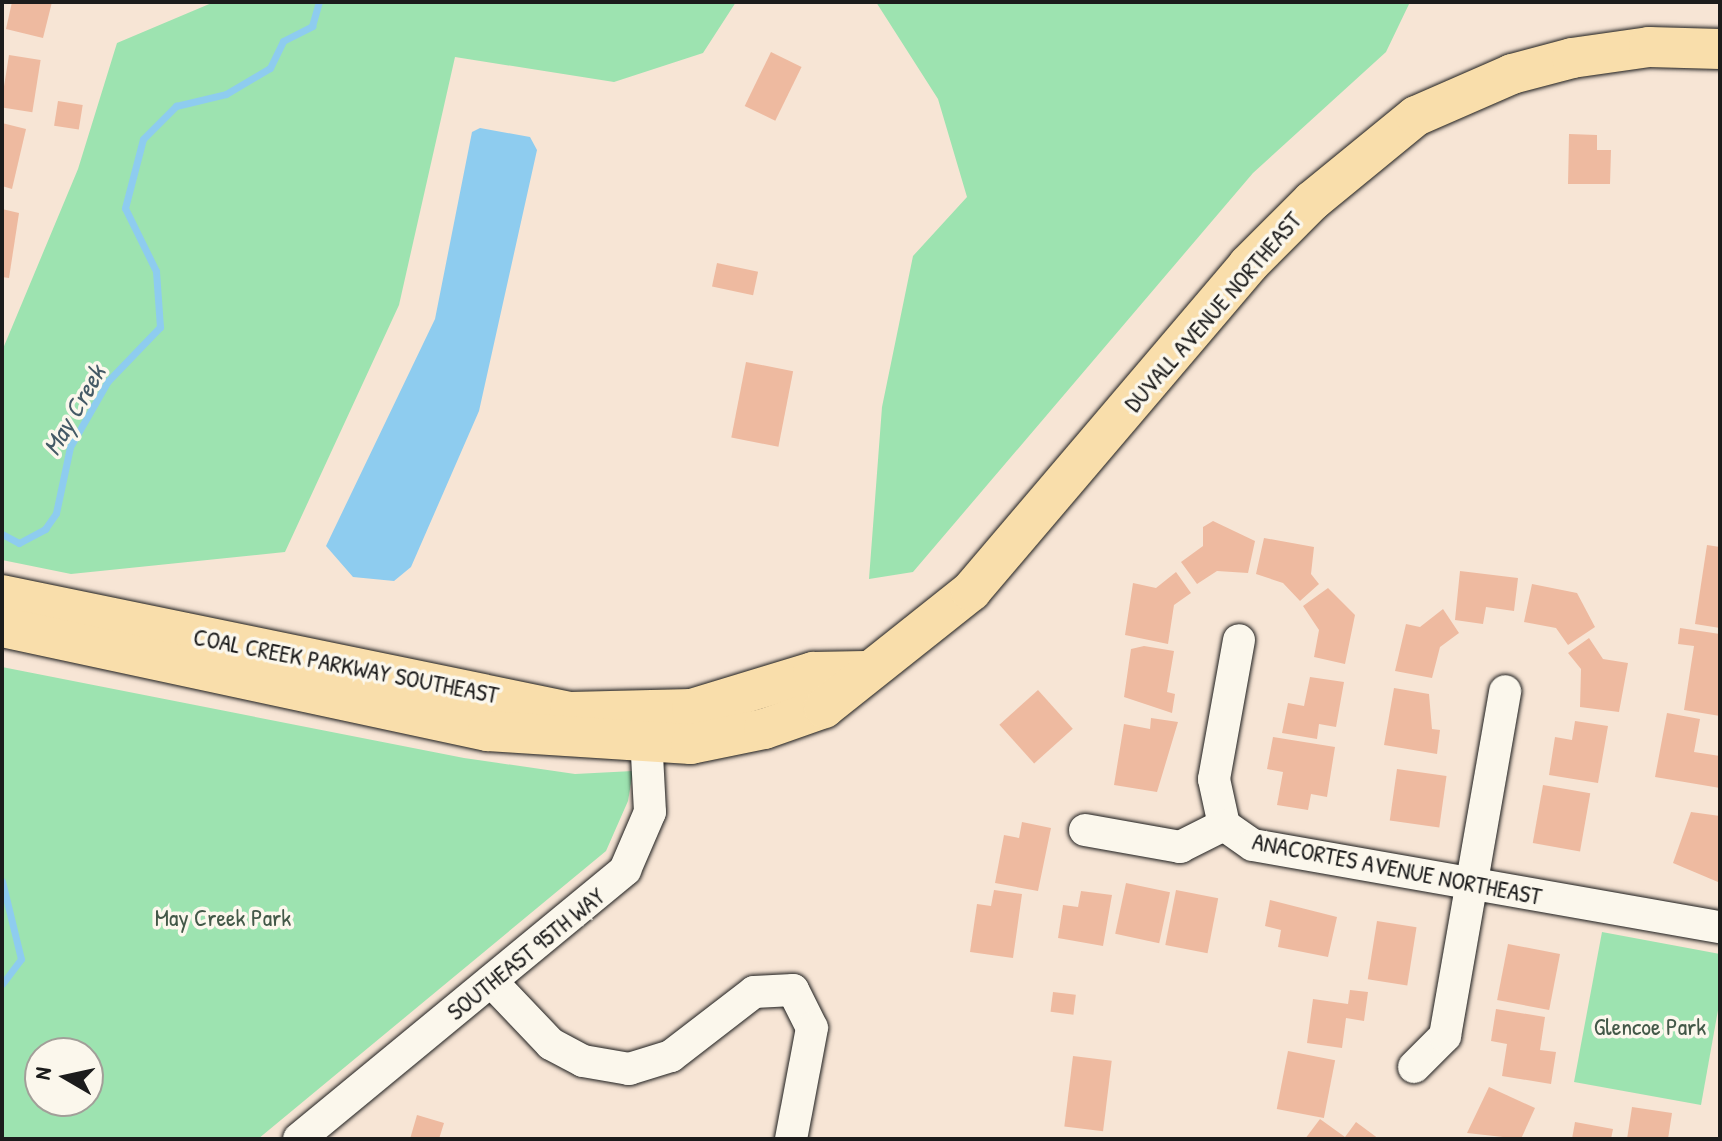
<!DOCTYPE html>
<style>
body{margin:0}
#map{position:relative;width:1722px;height:1141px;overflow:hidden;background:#f7e5d5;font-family:"Patrick Hand",sans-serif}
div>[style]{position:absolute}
.green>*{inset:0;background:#9de3b0}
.water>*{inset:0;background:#8eccef}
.stream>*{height:7px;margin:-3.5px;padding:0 3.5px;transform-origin:3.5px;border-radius:3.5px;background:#8eccef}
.building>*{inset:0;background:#eebaa0;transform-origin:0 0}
.roads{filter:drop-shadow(0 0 2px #1c1c1c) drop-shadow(0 0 2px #1c1c1c)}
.minor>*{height:32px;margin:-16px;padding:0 16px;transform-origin:16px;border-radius:16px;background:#fbf7ec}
.major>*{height:40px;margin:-20px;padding:0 20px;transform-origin:20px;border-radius:20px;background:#f9deab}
span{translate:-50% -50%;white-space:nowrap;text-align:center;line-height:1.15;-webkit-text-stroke:7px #fbf7ec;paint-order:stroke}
.street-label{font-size:24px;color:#1c1c1c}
.park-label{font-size:24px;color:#435848}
.water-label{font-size:26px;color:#445a66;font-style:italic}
.frame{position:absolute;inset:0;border:4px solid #1c1c1c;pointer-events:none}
.north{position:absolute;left:24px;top:1037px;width:80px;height:80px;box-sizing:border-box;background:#fbf7ec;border:2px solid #a29f99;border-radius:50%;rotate:279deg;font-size:22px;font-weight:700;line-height:32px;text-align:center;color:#1c1c1c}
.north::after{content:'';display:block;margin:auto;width:28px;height:36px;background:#1c1c1c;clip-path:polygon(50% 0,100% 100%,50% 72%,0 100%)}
</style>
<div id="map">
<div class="green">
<div style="clip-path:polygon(214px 2px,736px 2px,703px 53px,614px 82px,455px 57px,399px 305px,285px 552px,71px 574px,2px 560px,2px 351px,78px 169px,117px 43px)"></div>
<div style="clip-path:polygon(876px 2px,1410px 2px,1386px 52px,1253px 173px,913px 572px,869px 579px,882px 407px,913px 256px,967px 197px,938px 99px)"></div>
<div style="clip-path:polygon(evenodd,2px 667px,464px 758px,575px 774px,633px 771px,628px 801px,606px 851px,258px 1139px,2px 1139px,2px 667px,40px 1053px,88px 1053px,88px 1101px,40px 1101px,40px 1053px)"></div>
<div style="clip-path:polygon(1602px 932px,1720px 954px,1720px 999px,1701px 1105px,1574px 1082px)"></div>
</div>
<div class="water">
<div style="clip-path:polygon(480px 128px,530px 137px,537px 150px,479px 411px,411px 567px,394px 581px,353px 577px,326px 546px,435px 319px,472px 132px)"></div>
</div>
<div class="stream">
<div style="left:2px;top:534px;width:19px;rotate:28deg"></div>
<div style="left:19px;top:543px;width:30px;rotate:-28deg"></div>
<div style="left:45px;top:529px;width:19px;rotate:-55deg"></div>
<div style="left:56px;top:513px;width:67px;rotate:-78deg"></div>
<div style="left:70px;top:447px;width:76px;rotate:-60.1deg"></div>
<div style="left:108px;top:381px;width:75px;rotate:-46.1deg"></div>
<div style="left:160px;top:327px;width:56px;rotate:-94.1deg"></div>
<div style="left:156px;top:271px;width:70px;rotate:-116.2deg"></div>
<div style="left:125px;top:208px;width:71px;rotate:-75.4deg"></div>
<div style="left:143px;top:139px;width:47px;rotate:-45deg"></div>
<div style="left:176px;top:106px;width:51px;rotate:-13.5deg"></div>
<div style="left:226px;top:94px;width:51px;rotate:-30.6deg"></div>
<div style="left:270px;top:68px;width:30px;rotate:-64deg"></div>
<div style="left:283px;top:41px;width:33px;rotate:-27deg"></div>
<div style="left:312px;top:26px;width:25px;rotate:-74deg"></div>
<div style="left:2px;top:881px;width:80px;rotate:76.3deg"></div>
<div style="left:21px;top:959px;width:31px;rotate:127deg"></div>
</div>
<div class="building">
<div style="clip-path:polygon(12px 2px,52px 2px,43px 38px,6px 29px)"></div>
<div style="left:771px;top:52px;width:34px;height:60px;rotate:26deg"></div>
<div style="left:9px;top:55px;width:32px;height:53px;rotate:9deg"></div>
<div style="left:58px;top:101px;width:25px;height:25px;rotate:9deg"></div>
<div style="clip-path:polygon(2px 123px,26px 129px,12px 189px,2px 186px)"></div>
<div style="clip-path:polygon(1569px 134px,1597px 135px,1597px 150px,1611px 150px,1610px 184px,1568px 184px)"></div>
<div style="clip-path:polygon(2px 209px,19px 213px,9px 278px,2px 277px)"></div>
<div style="left:717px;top:263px;width:42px;height:24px;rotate:12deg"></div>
<div style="left:746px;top:362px;width:48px;height:77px;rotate:11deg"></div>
<div style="clip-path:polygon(1213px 521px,1255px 541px,1248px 573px,1217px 571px,1197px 584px,1181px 562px,1203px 546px,1203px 527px)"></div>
<div style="clip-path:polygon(1264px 538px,1314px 547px,1311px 574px,1319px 584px,1300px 601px,1283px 583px,1256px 574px)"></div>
<div style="clip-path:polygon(1707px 545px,1720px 547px,1720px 628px,1695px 624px)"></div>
<div style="clip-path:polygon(1460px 571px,1518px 578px,1514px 611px,1486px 607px,1483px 624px,1455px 620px)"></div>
<div style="clip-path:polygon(1176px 572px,1191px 593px,1174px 605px,1168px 644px,1125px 635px,1133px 583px,1156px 588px)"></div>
<div style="clip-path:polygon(1532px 584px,1577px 593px,1595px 627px,1568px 645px,1556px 628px,1524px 622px)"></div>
<div style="clip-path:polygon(1328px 588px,1355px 615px,1345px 664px,1314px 657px,1319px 630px,1303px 606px)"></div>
<div style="clip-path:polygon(1443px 609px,1459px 633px,1440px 647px,1432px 678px,1395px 671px,1406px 624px,1420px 627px)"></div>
<div style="clip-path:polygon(1680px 628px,1720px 634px,1720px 716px,1684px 710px,1694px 646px,1678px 644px)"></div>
<div style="clip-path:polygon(1589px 638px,1603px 659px,1628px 663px,1619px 712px,1580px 707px,1581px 669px,1568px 653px)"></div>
<div style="clip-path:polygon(1144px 646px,1174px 651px,1167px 692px,1175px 694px,1172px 713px,1124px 697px,1131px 649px)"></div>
<div style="clip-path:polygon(1310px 677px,1344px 682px,1336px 727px,1319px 724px,1317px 739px,1282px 733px,1288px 703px,1304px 706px)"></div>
<div style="clip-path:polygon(1394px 688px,1429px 694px,1432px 729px,1440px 730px,1437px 754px,1384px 745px)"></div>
<div style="left:1038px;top:690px;width:52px;height:52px;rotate:48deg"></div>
<div style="clip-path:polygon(1667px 713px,1700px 719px,1694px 752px,1720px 756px,1720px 788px,1655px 777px)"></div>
<div style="clip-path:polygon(1151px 718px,1178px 722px,1157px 792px,1114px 785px,1124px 724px,1150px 729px)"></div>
<div style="clip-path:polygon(1575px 721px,1608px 726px,1598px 783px,1549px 775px,1555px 737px,1572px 740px)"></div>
<div style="clip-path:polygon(1273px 737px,1335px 747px,1327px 797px,1311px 794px,1308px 810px,1277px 805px,1283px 772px,1267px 769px)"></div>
<div style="left:1397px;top:769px;width:50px;height:52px;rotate:8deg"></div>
<div style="left:1543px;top:785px;width:48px;height:59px;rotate:10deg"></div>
<div style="clip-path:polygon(1691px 812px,1720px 816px,1718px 882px,1673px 863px)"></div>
<div style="clip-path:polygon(1022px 822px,1051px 828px,1038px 891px,995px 883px,1004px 835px,1019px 838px)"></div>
<div style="left:1126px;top:883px;width:45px;height:52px;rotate:12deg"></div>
<div style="clip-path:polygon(994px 890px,1022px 894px,1013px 958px,970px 952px,977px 904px,991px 906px)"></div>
<div style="left:1176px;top:890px;width:43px;height:56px;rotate:11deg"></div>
<div style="clip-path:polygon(1081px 891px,1112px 895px,1103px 946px,1058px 938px,1063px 905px,1078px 907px)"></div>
<div style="clip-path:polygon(1270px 900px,1337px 917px,1328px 957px,1278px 947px,1281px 930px,1265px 926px)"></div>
<div style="left:1377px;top:921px;width:40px;height:59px;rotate:9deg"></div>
<div style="left:1508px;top:944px;width:53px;height:57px;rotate:11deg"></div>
<div style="clip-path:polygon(1350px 990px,1368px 992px,1364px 1021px,1346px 1018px,1342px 1048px,1307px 1043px,1313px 999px,1348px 1004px)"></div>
<div style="left:1053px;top:992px;width:23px;height:20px;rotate:7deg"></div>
<div style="clip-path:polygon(1496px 1009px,1545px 1017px,1540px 1050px,1556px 1052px,1551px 1084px,1502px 1076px,1507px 1044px,1491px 1041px)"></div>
<div style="left:1288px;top:1051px;width:48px;height:59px;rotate:11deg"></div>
<div style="left:1073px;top:1056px;width:39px;height:71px;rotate:7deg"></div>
<div style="clip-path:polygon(1489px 1087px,1535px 1108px,1521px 1139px,1467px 1133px)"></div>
<div style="clip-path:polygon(1632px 1107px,1672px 1113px,1668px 1139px,1627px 1139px)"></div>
<div style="clip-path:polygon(417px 1115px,444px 1123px,439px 1139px,410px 1139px)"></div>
<div style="clip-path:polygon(1320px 1119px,1345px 1137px,1356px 1122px,1379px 1139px,1305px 1139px)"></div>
<div style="clip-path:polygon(1575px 1122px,1613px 1129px,1611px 1139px,1572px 1139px)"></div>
</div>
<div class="roads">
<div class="minor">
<div style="left:1224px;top:825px;width:47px;rotate:-102.3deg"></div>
<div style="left:1214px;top:779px;width:141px;rotate:-79.8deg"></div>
<div style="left:1085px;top:830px;width:97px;rotate:10.1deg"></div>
<div style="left:1180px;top:847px;width:49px;rotate:-26.6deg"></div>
<div style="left:1224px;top:825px;width:35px;rotate:35deg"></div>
<div style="left:1253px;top:845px;width:474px;rotate:10deg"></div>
<div style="left:491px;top:981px;width:87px;rotate:46.4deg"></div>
<div style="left:551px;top:1044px;width:36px;rotate:28deg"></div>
<div style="left:583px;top:1061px;width:47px;rotate:9.9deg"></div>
<div style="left:629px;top:1069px;width:44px;rotate:-17.2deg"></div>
<div style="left:671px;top:1056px;width:105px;rotate:-37.6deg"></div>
<div style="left:754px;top:992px;width:39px;rotate:-3deg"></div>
<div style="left:793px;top:990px;width:42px;rotate:63.4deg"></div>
<div style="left:812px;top:1028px;width:113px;rotate:100.7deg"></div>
<div style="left:1414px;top:1067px;width:44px;rotate:-45deg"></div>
<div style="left:1445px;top:1036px;width:350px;rotate:-80.1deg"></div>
<div style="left:299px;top:1139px;width:423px;rotate:-39.5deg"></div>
<div style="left:625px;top:870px;width:63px;rotate:-66.7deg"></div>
<div style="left:650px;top:812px;width:95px;rotate:-93deg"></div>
</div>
<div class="major">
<div style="left:2px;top:595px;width:580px;rotate:11.64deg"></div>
<div style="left:570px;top:712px;width:122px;rotate:-1.4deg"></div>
<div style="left:692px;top:709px;width:127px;rotate:-17deg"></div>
<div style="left:813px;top:672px;width:52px;rotate:-1.1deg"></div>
<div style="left:2px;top:627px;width:497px;rotate:12.1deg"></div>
<div style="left:488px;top:731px;width:203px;rotate:3.7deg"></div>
<div style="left:691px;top:744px;width:75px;rotate:-11.6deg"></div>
<div style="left:764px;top:729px;width:64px;rotate:-19.3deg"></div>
<div style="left:824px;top:708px;width:188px;rotate:-38.5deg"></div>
<div style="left:971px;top:591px;width:428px;rotate:-49.6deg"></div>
<div style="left:1248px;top:265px;width:91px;rotate:-45deg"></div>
<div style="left:1312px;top:201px;width:134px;rotate:-39.3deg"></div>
<div style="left:1416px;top:116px;width:105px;rotate:-23.6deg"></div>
<div style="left:1512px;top:74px;width:62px;rotate:-14.9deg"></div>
<div style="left:1572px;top:58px;width:78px;rotate:-8.1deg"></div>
<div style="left:1649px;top:47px;width:71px;rotate:1.6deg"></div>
</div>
</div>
<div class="street-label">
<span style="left:1213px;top:312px;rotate:-49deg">DUVALL AVENUE NORTHEAST</span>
<span style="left:346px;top:666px;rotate:11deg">COAL CREEK PARKWAY SOUTHEAST</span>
<span style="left:1397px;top:869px;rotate:11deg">ANACORTES AVENUE NORTHEAST</span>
<span style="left:526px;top:954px;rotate:-39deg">SOUTHEAST 95TH WAY</span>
</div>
<div class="park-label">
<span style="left:223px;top:918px">May Creek Park</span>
<span style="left:1650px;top:1027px">Glencoe Park</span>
</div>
<div class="water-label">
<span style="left:74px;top:410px;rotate:-60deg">May Creek</span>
</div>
<div class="frame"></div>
<div class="north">N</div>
</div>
